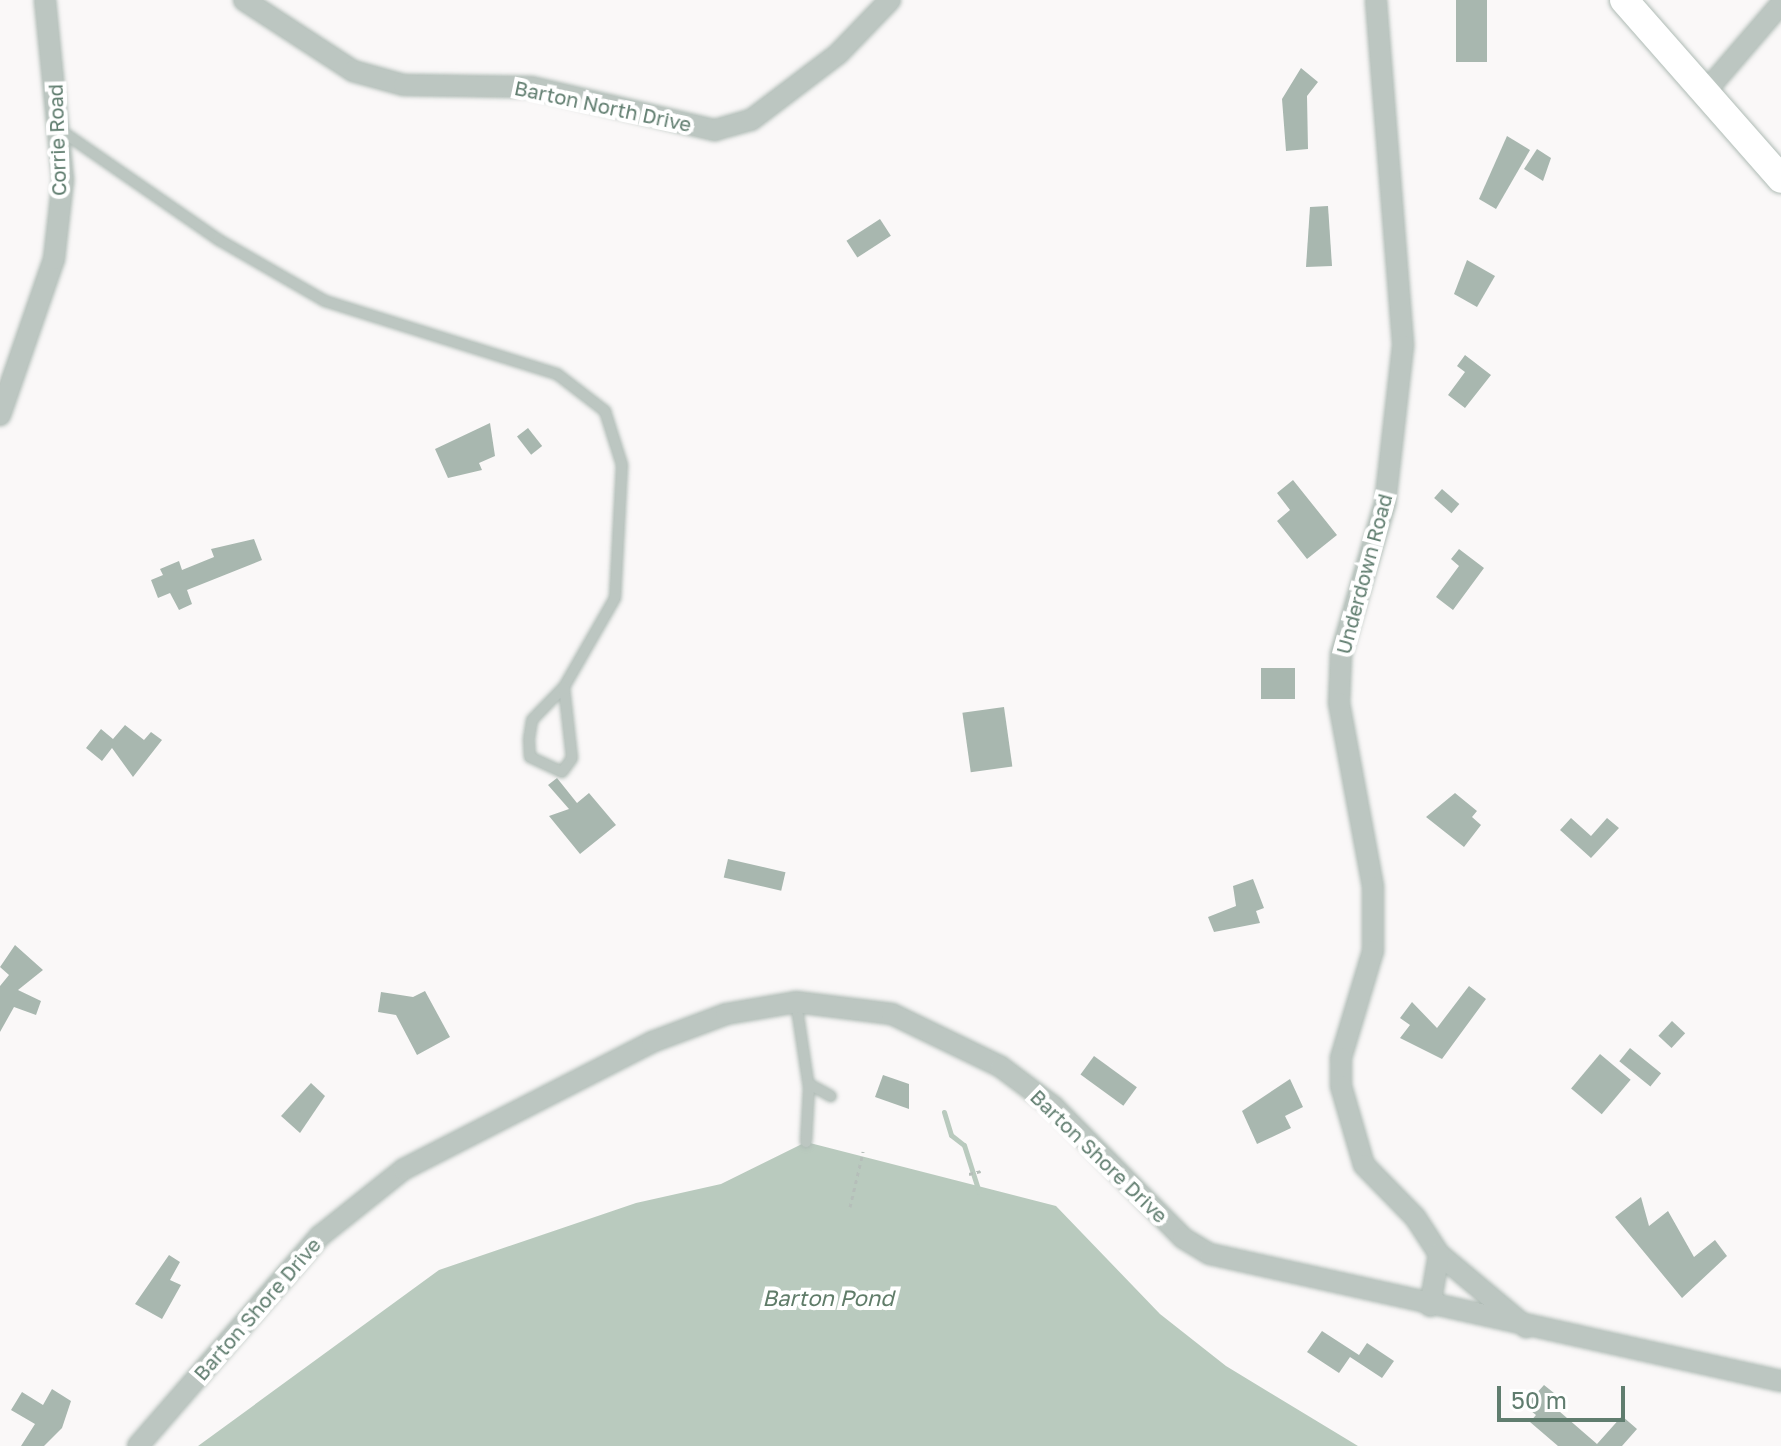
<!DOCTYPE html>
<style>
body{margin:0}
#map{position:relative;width:1781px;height:1446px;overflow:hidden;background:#faf8f8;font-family:"Golos Text",sans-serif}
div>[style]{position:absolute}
.water>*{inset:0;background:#b9cabe}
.stream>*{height:5px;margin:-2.5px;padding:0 2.5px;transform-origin:2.5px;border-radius:2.5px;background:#b9cabe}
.building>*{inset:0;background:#a8b7af;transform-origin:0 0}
.path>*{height:3px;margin-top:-1.5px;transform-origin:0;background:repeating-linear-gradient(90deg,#b5beb9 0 4px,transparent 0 8px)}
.roads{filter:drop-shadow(0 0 2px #afbbb5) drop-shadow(0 0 2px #afbbb5)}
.lane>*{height:10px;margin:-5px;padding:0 5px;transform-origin:5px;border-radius:5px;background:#bcc6c1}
.street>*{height:20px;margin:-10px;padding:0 10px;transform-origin:10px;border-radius:10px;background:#bcc6c1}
.secondary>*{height:28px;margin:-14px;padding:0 14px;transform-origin:14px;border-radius:14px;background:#fff}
span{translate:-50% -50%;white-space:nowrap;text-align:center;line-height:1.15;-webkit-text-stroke:8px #fff;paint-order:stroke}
.street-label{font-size:20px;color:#607d6f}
.water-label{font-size:22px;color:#607c69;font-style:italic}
.scale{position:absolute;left:1497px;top:1386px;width:128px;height:36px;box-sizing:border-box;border:4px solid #607d6f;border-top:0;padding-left:10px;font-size:24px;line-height:28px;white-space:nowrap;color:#607d6f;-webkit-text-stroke:6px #fff;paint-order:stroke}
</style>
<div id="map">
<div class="water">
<div style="clip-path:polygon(806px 1142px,1056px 1206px,1160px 1314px,1226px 1366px,1358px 1446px,198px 1446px,439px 1270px,636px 1203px,721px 1184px)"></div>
</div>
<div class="stream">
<div style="left:944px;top:1112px;width:24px;rotate:73deg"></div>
<div style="left:951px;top:1135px;width:16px;rotate:38deg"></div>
<div style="left:964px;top:1145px;width:49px;rotate:72.3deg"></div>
</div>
<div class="building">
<div style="left:1456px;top:0;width:31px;height:62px"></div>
<div style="clip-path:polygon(1301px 68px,1318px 82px,1307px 96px,1308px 149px,1286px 151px,1282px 99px)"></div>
<div style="clip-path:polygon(1507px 136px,1530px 150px,1496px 209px,1479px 199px)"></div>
<div style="clip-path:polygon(1537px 149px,1551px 158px,1543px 181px,1524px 169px)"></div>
<div style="clip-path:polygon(1328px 206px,1332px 266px,1306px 267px,1310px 207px)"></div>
<div style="left:880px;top:219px;width:20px;height:40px;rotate:57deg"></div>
<div style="clip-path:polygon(1467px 260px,1495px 276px,1477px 307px,1454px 294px)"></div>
<div style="clip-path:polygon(1465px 355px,1491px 375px,1465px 408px,1448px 395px,1465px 372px,1457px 366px)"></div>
<div style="clip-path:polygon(490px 423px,495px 456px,479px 463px,482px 470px,448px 478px,435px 449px)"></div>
<div style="left:528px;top:428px;width:23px;height:14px;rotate:52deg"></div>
<div style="clip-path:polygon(1293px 480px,1337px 535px,1307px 559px,1277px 521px,1290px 510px,1277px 493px)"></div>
<div style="left:1442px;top:489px;width:23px;height:12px;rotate:41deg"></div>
<div style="clip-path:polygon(254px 539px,262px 560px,187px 590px,192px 604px,179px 610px,170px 593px,158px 598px,151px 580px,163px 575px,160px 569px,179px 561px,182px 570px,214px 557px,211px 549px)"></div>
<div style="clip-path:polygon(1459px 549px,1484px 568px,1453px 610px,1436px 597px,1459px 566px,1451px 559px)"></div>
<div style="left:1261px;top:668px;width:34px;height:31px"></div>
<div style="left:1004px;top:707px;width:60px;height:42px;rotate:82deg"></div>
<div style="clip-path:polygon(125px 725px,144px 740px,151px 732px,162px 740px,133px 777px,112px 748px,102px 761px,86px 748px,101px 729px,113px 739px)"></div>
<div style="clip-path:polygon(557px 778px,577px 803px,589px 793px,616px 825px,580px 854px,549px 816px,569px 809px,548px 785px)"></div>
<div style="clip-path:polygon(1455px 793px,1477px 811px,1472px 817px,1481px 825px,1464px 847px,1426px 817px)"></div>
<div style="clip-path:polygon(1571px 818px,1591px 836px,1607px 818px,1619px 828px,1591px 858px,1560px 830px)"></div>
<div style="left:728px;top:859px;width:59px;height:19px;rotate:13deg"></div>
<div style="clip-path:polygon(1253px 879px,1264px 908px,1256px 911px,1260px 923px,1214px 932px,1208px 917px,1236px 906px,1233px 886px)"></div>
<div style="clip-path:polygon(15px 945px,43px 970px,18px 990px,41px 1001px,36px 1015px,14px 1007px,0 1032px,0 986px,9px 975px,0 967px)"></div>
<div style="clip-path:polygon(1469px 986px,1486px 999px,1442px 1059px,1400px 1038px,1410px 1025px,1400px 1018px,1412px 1002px,1437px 1028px)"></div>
<div style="clip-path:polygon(425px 991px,450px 1037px,417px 1055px,396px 1015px,378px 1012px,381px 992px,413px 997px)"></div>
<div style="left:1672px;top:1021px;width:18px;height:20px;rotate:43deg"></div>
<div style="left:1630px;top:1048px;width:40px;height:17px;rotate:39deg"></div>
<div style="left:1600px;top:1054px;width:40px;height:45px;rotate:40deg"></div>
<div style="left:1094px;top:1056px;width:53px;height:23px;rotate:36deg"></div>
<div style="clip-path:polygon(883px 1075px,909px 1084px,909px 1109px,875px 1097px)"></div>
<div style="clip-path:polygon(1290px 1079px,1303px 1107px,1285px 1116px,1291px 1128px,1257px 1144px,1242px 1111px)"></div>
<div style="clip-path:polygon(311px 1083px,325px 1096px,300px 1133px,281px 1116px)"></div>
<div style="clip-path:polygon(1641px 1197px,1649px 1226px,1668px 1211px,1694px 1257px,1715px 1240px,1727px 1256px,1682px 1298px,1615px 1217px)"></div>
<div style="clip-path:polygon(169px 1255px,180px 1262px,170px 1280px,181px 1285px,162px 1319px,135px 1304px)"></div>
<div style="clip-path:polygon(1322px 1331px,1359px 1355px,1367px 1343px,1394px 1361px,1382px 1378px,1350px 1357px,1339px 1373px,1307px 1352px)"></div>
<div style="clip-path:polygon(1544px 1385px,1559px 1397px,1552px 1405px,1597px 1444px,1622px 1416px,1637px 1429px,1622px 1446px,1558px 1446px,1530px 1422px,1536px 1415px,1525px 1406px)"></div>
<div style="clip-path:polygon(52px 1389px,71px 1401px,62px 1428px,44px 1446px,21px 1446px,35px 1424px,11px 1410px,22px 1392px,43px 1405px)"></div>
</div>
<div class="path">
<div style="left:969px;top:1174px;width:12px;rotate:-14deg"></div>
<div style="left:850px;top:1207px;width:57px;rotate:-76.7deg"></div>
</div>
<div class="roads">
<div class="lane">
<div style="left:60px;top:130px;width:193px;rotate:34.7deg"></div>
<div style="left:219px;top:240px;width:122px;rotate:29.9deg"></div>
<div style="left:325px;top:301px;width:243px;rotate:17.5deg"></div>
<div style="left:557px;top:374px;width:61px;rotate:37.6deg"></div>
<div style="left:605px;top:411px;width:57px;rotate:72.5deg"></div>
<div style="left:622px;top:465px;width:133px;rotate:93deg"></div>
<div style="left:615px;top:598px;width:103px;rotate:119.8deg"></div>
<div style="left:564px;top:687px;width:46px;rotate:134.1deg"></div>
<div style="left:532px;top:720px;width:20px;rotate:99deg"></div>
<div style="left:529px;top:740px;width:17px;rotate:87deg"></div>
<div style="left:530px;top:757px;width:35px;rotate:25deg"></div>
<div style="left:562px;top:772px;width:17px;rotate:-54deg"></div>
<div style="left:572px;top:758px;width:71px;rotate:-96.4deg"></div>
<div style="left:796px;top:1002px;width:87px;rotate:81.4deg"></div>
<div style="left:809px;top:1088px;width:54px;rotate:93.2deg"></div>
<div style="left:809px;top:1084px;width:25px;rotate:29deg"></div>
</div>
<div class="street">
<div style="left:244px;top:0;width:130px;rotate:33.1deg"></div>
<div style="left:353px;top:71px;width:53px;rotate:15.4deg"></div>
<div style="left:404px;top:85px;width:127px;rotate:0.9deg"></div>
<div style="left:531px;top:87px;width:189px;rotate:13.2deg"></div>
<div style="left:715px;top:130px;width:37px;rotate:-16deg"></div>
<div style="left:751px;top:120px;width:109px;rotate:-37.2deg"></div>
<div style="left:838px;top:54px;width:75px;rotate:-46.1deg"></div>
<div style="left:1376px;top:0;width:347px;rotate:85.5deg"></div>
<div style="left:1403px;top:346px;width:158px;rotate:96.5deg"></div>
<div style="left:1385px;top:503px;width:157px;rotate:106.2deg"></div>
<div style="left:1341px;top:654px;width:49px;rotate:92.3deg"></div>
<div style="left:1339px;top:703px;width:187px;rotate:79.5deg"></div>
<div style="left:1373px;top:887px;width:64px;rotate:90deg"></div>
<div style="left:1373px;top:951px;width:112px;rotate:106.7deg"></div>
<div style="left:1341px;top:1058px;width:28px;rotate:90deg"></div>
<div style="left:1341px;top:1086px;width:82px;rotate:73.8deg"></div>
<div style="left:1364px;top:1165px;width:73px;rotate:45.6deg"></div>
<div style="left:1415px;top:1217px;width:44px;rotate:57deg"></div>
<div style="left:1439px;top:1254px;width:114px;rotate:40deg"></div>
<div style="left:1707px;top:90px;width:113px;rotate:-49.3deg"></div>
<div style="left:0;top:415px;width:165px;rotate:-70.9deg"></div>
<div style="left:54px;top:259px;width:80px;rotate:-83.5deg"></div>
<div style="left:63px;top:180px;width:181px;rotate:-95.7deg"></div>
<div style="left:1430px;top:1306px;width:53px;rotate:-80.2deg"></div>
<div style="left:138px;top:1446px;width:278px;rotate:-49.1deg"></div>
<div style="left:320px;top:1236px;width:107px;rotate:-38.6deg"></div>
<div style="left:404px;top:1169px;width:279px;rotate:-27.1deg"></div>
<div style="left:652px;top:1042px;width:79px;rotate:-20.7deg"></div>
<div style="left:726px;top:1014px;width:71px;rotate:-9.7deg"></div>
<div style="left:796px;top:1002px;width:97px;rotate:7.1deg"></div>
<div style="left:892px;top:1014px;width:121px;rotate:25.9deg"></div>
<div style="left:1001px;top:1067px;width:65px;rotate:36.9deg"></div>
<div style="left:1053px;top:1106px;width:185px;rotate:45.4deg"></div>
<div style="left:1183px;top:1238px;width:31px;rotate:31deg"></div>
<div style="left:1210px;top:1254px;width:585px;rotate:12.54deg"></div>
</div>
<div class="secondary">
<div style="left:1624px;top:0;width:238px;rotate:48.7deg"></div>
</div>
</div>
<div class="street-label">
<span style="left:603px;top:106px;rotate:12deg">Barton North Drive</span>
<span style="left:57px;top:140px;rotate:-92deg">Corrie Road</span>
<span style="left:1364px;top:574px;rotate:-75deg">Underdown Road</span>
<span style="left:1099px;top:1156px;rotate:44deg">Barton Shore Drive</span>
<span style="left:257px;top:1309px;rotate:-49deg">Barton Shore Drive</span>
</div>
<div class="water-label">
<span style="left:828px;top:1298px">Barton Pond</span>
</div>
<div class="scale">50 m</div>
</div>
